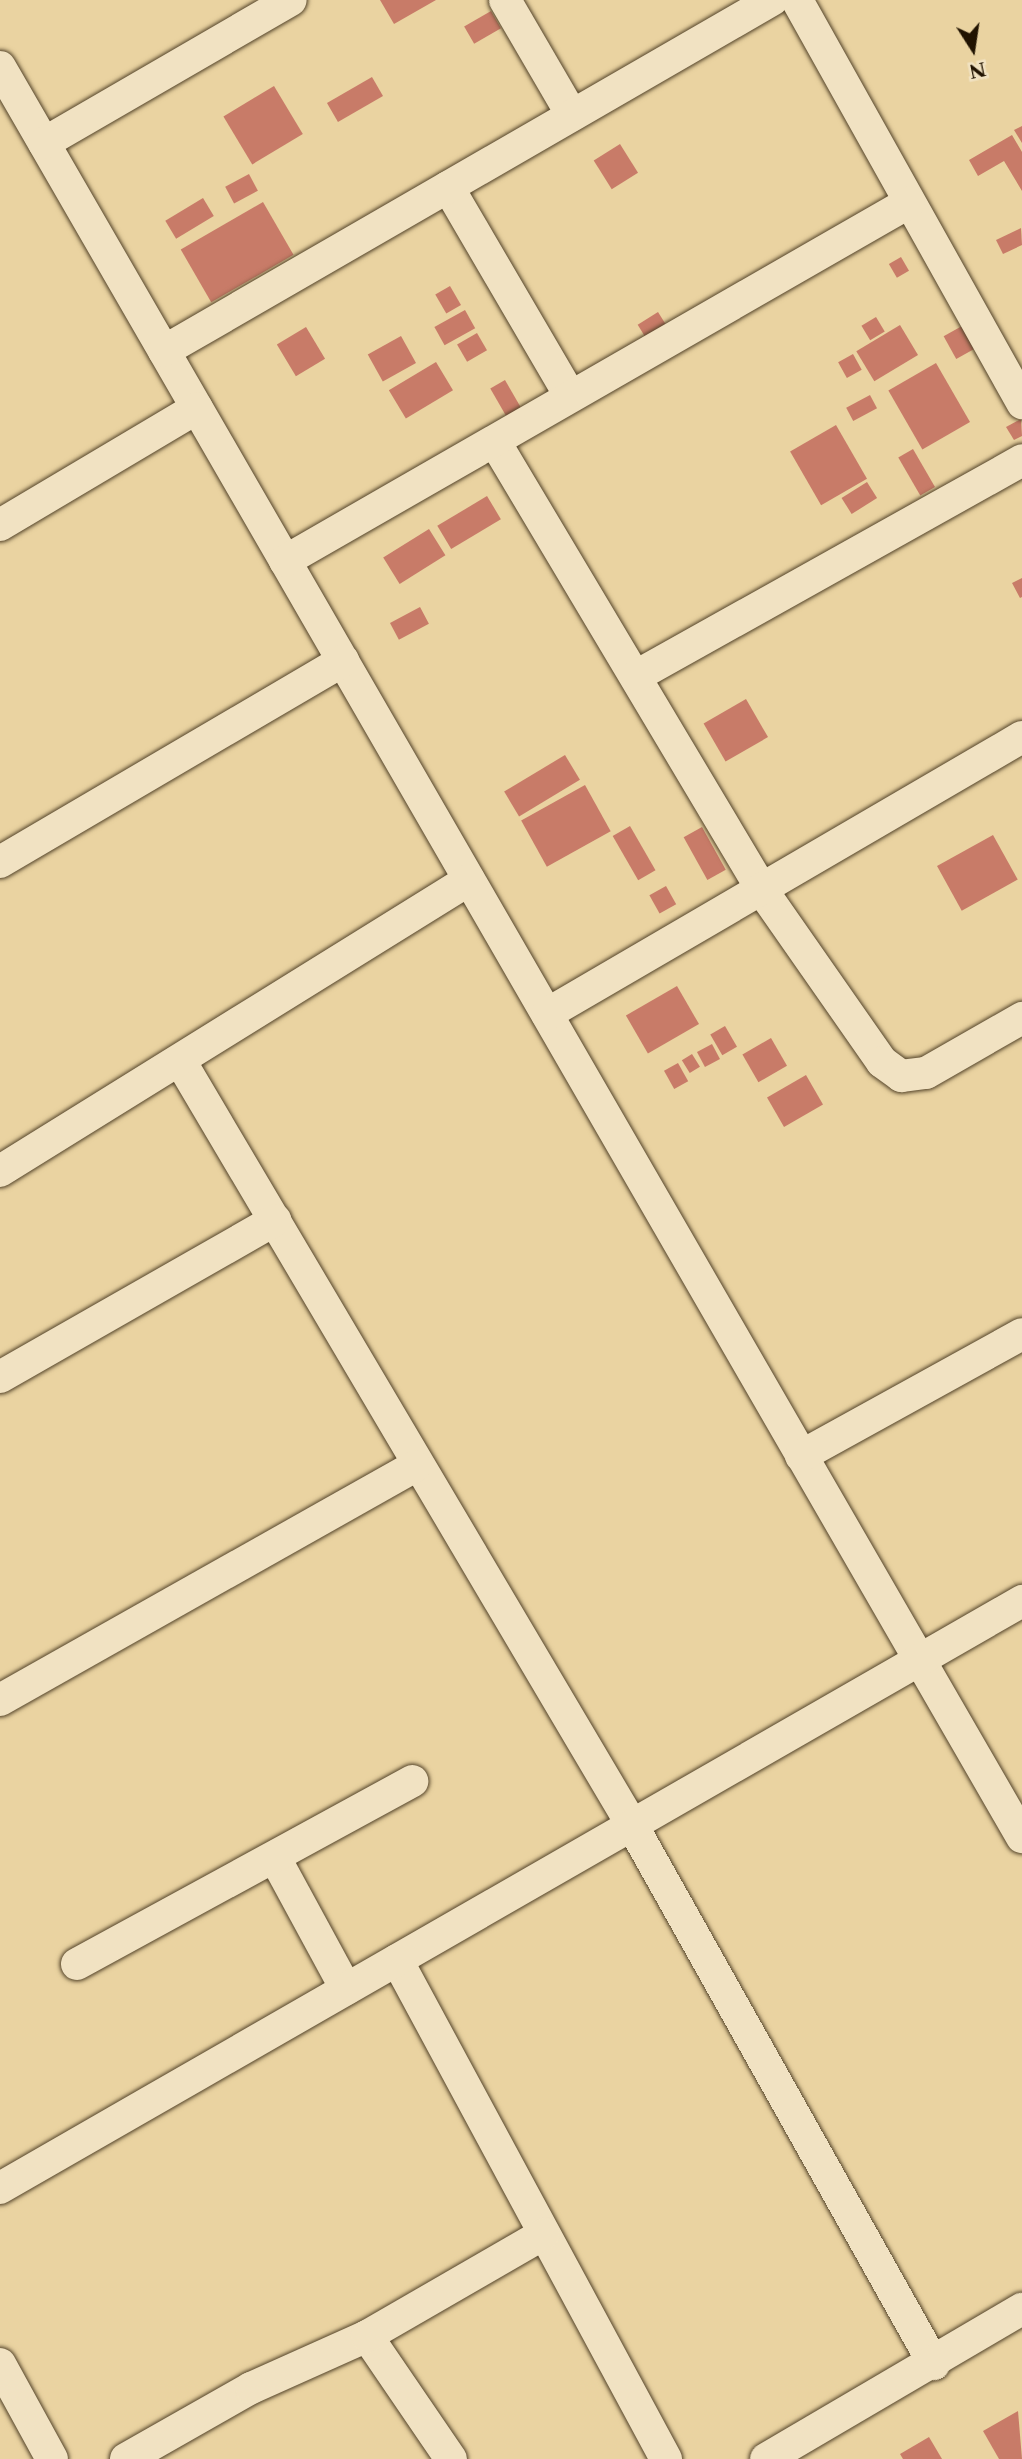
<!DOCTYPE html>
<style>
body{margin:0}
#map{position:relative;width:1022px;height:2459px;overflow:hidden;background:#ead3a1;font-family:"Libre Caslon Text",serif}
div>[style]{position:absolute}
.building>*{inset:0;background:#c87b68;transform-origin:0 0}
.roads{filter:drop-shadow(0 0 2px #534329) drop-shadow(0 0 2px #534329)}
.minor>*{height:32px;margin:-16px;padding:0 16px;transform-origin:16px;border-radius:16px;background:#f1e2c2}
span{translate:-50% -50%;white-space:nowrap;text-align:center;line-height:1.15;-webkit-text-stroke:5px #f1e2c2;paint-order:stroke}
.north{position:absolute;left:938px;top:14px;width:70px;height:70px;-webkit-text-stroke:5px #f1e2c2;paint-order:stroke;rotate:168deg;font-size:19px;font-weight:700;line-height:28px;text-align:center;color:#211301}
.north::after{content:'';display:block;margin:auto;width:24px;height:32px;background:#211301;clip-path:polygon(50% 0,100% 100%,50% 72%,0 100%)}
</style>
<div id="map">
<div class="building">
<div style="clip-path:polygon(380px 0,436px 0,394px 24px)"></div>
<div style="left:491px;top:11px;width:20px;height:31px;rotate:60deg"></div>
<div style="left:372px;top:77px;width:22px;height:52px;rotate:60deg"></div>
<div style="left:274px;top:86px;width:56px;height:59px;rotate:59deg"></div>
<div style="clip-path:polygon(1022px 126px,1022px 143px,1014px 130px)"></div>
<div style="clip-path:polygon(1012px 135px,1022px 152px,1022px 191px,1004px 161px,978px 176px,969px 160px)"></div>
<div style="left:620px;top:144px;width:34px;height:31px;rotate:58deg"></div>
<div style="left:249px;top:174px;width:19px;height:27px;rotate:62deg"></div>
<div style="left:203px;top:198px;width:21px;height:44px;rotate:59deg"></div>
<div style="left:263px;top:202px;width:61px;height:95px;rotate:60deg"></div>
<div style="clip-path:polygon(1021px 228px,1022px 245px,1003px 254px,996px 240px)"></div>
<div style="left:901px;top:257px;width:16px;height:14px;rotate:60deg"></div>
<div style="left:450px;top:286px;width:22px;height:17px;rotate:60deg"></div>
<div style="left:465px;top:310px;width:21px;height:35px;rotate:61deg"></div>
<div style="left:658px;top:312px;width:15px;height:24px;rotate:58deg"></div>
<div style="left:876px;top:317px;width:17px;height:17px;rotate:59deg"></div>
<div style="left:900px;top:325px;width:35px;height:51px;rotate:59deg"></div>
<div style="left:962px;top:326px;width:26px;height:21px;rotate:61deg"></div>
<div style="left:306px;top:327px;width:37px;height:34px;rotate:59deg"></div>
<div style="left:477px;top:333px;width:20px;height:23px;rotate:60deg"></div>
<div style="left:401px;top:336px;width:31px;height:38px;rotate:61deg"></div>
<div style="left:853px;top:354px;width:18px;height:17px;rotate:61deg"></div>
<div style="left:436px;top:362px;width:33px;height:55px;rotate:59deg"></div>
<div style="left:936px;top:363px;width:68px;height:55px;rotate:60deg"></div>
<div style="left:505px;top:380px;width:34px;height:17px;rotate:60deg"></div>
<div style="left:870px;top:395px;width:15px;height:27px;rotate:62deg"></div>
<div style="clip-path:polygon(1021px 419px,1022px 436px,1014px 440px,1006px 427px)"></div>
<div style="left:836px;top:425px;width:62px;height:53px;rotate:60deg"></div>
<div style="left:913px;top:449px;width:44px;height:17px;rotate:60deg"></div>
<div style="left:867px;top:482px;width:19px;height:30px;rotate:58deg"></div>
<div style="left:487px;top:496px;width:27px;height:58px;rotate:59deg"></div>
<div style="left:429px;top:529px;width:31px;height:54px;rotate:58deg"></div>
<div style="clip-path:polygon(1022px 578px,1022px 597px,1020px 598px,1012px 583px)"></div>
<div style="left:420px;top:607px;width:19px;height:34px;rotate:62deg"></div>
<div style="left:746px;top:699px;width:44px;height:49px;rotate:60deg"></div>
<div style="left:565px;top:755px;width:29px;height:71px;rotate:59deg"></div>
<div style="left:585px;top:785px;width:53px;height:73px;rotate:61deg"></div>
<div style="left:630px;top:826px;width:51px;height:20px;rotate:60deg"></div>
<div style="left:702px;top:827px;width:49px;height:21px;rotate:61deg"></div>
<div style="left:993px;top:835px;width:51px;height:64px;rotate:61deg"></div>
<div style="left:666px;top:886px;width:21px;height:19px;rotate:61deg"></div>
<div style="left:677px;top:986px;width:44px;height:59px;rotate:60deg"></div>
<div style="left:725px;top:1026px;width:24px;height:17px;rotate:60deg"></div>
<div style="left:771px;top:1038px;width:32px;height:33px;rotate:60deg"></div>
<div style="left:712px;top:1044px;width:17px;height:17px;rotate:62deg"></div>
<div style="left:692px;top:1054px;width:15px;height:12px;rotate:58deg"></div>
<div style="left:678px;top:1063px;width:21px;height:16px;rotate:61deg"></div>
<div style="left:806px;top:1075px;width:34px;height:45px;rotate:60deg"></div>
<div style="clip-path:polygon(1018px 2411px,1022px 2459px,999px 2459px,983px 2431px)"></div>
<div style="clip-path:polygon(929px 2437px,942px 2459px,903px 2459px,900px 2454px)"></div>
</div>
<div class="roads">
<div class="minor">
<div style="left:505px;top:0;width:133px;rotate:59.8deg"></div>
<div style="left:797px;top:0;width:462px;rotate:60.8deg"></div>
<div style="left:0;top:67px;width:2044px;rotate:60deg"></div>
<div style="left:44px;top:143px;width:285px;rotate:-30.1deg"></div>
<div style="left:448px;top:187px;width:242px;rotate:59.7deg"></div>
<div style="left:164px;top:351px;width:702px;rotate:-30deg"></div>
<div style="left:495px;top:442px;width:525px;rotate:59.19deg"></div>
<div style="left:764px;top:893px;width:206px;rotate:55.1deg"></div>
<div style="left:882px;top:1062px;width:24px;rotate:36deg"></div>
<div style="left:901px;top:1076px;width:25px;rotate:-7deg"></div>
<div style="left:926px;top:1073px;width:111px;rotate:-29.8deg"></div>
<div style="left:0;top:525px;width:229px;rotate:-30.7deg"></div>
<div style="left:285px;top:561px;width:719px;rotate:-29.88deg"></div>
<div style="left:638px;top:675px;width:440px;rotate:-29.2deg"></div>
<div style="left:0;top:862px;width:398px;rotate:-30.4deg"></div>
<div style="left:547px;top:1014px;width:550px;rotate:-30.25deg"></div>
<div style="left:182px;top:1064px;width:884px;rotate:59.4deg"></div>
<div style="left:632px;top:1825px;width:618px;rotate:60.74deg"></div>
<div style="left:0;top:1171px;width:552px;rotate:-31.82deg"></div>
<div style="left:0;top:1377px;width:317px;rotate:-29.7deg"></div>
<div style="left:801px;top:1456px;width:252px;rotate:-28.9deg"></div>
<div style="left:0;top:1700px;width:476px;rotate:-29.4deg"></div>
<div style="left:275px;top:1858px;width:149px;rotate:61.5deg"></div>
<div style="left:397px;top:1960px;width:567px;rotate:61.67deg"></div>
<div style="left:77px;top:1964px;width:382px;rotate:-28.6deg"></div>
<div style="left:0;top:2188px;width:1179px;rotate:-29.87deg"></div>
<div style="left:367px;top:2336px;width:149px;rotate:55.7deg"></div>
<div style="left:0;top:2364px;width:108px;rotate:61.3deg"></div>
<div style="left:126px;top:2459px;width:144px;rotate:-29.6deg"></div>
<div style="left:251px;top:2388px;width:127px;rotate:-24.1deg"></div>
<div style="left:367px;top:2336px;width:204px;rotate:-30deg"></div>
<div style="left:766px;top:2459px;width:297px;rotate:-30.4deg"></div>
</div>
</div>
<div class="north">N</div>
</div>
